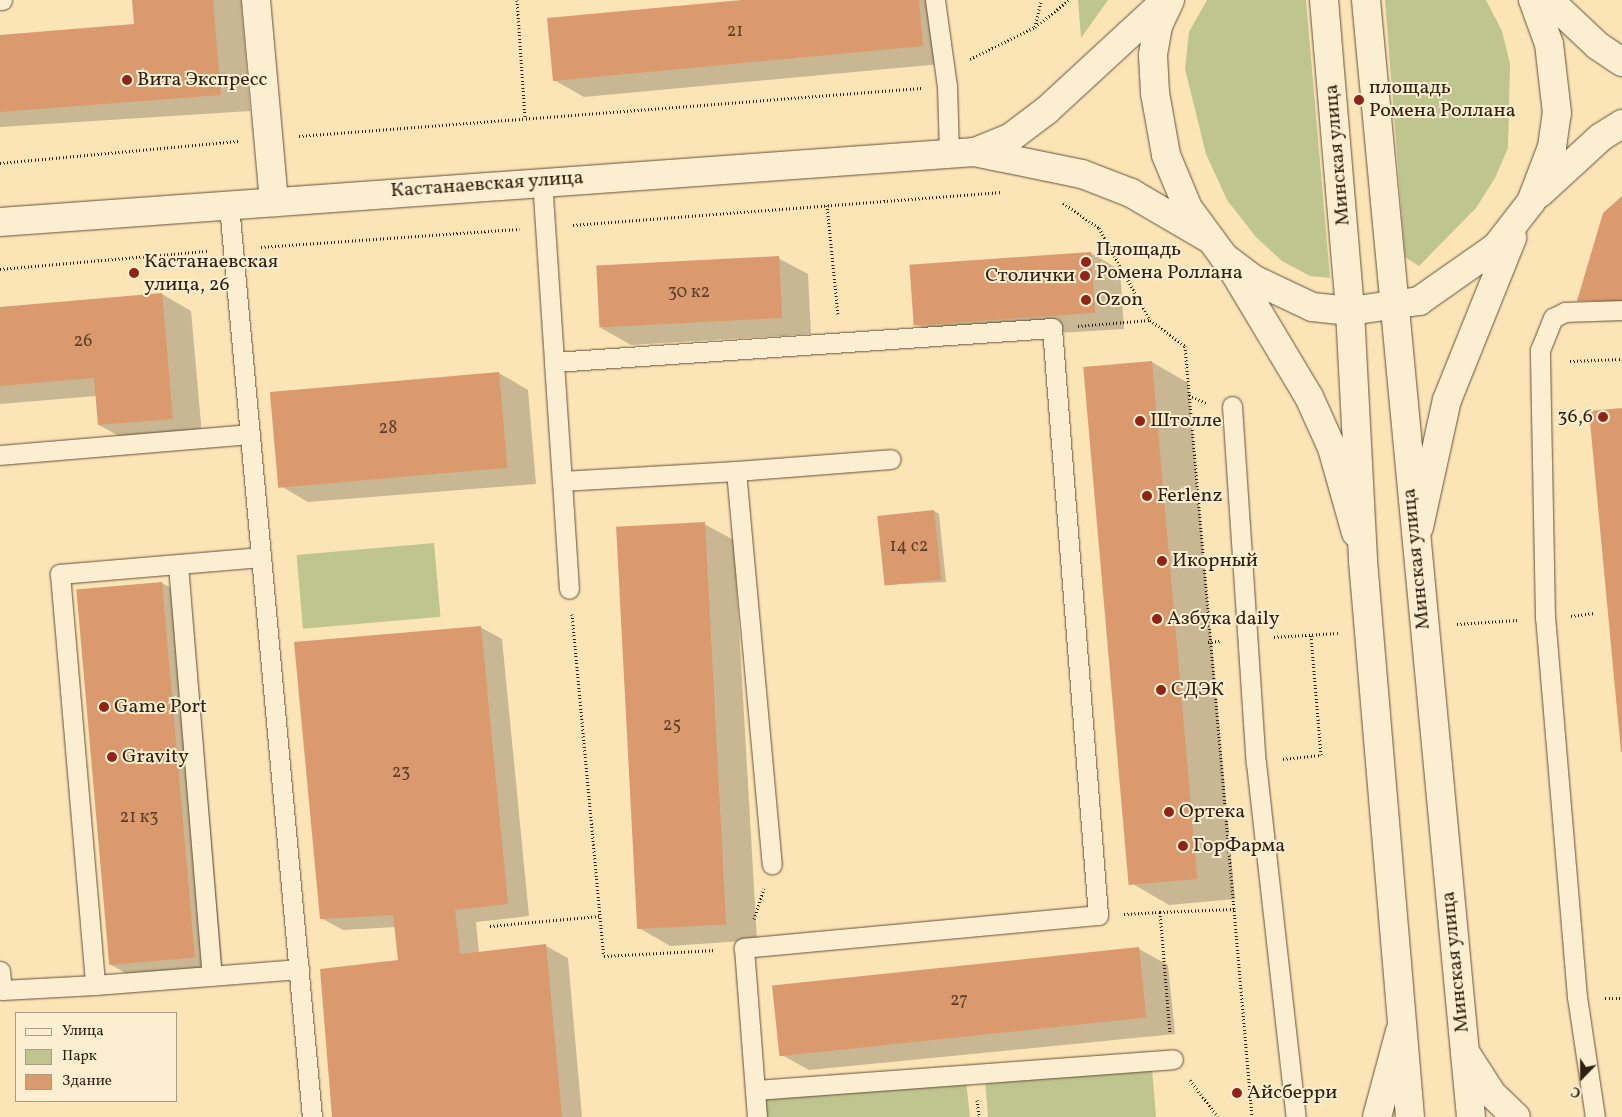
<!DOCTYPE html>
<meta charset="utf-8">
<style>
body{margin:0}
#map{position:relative;width:1622px;height:1117px;overflow:hidden;background:#fbe5b7;font-family:Vollkorn,serif}
div>[style]{position:absolute}
.green>*{inset:0;background:#bec58e;transform-origin:0 0}
.shadow>*{inset:0;background:#0003}
.building>*{inset:0;background:#da9a6e;transform-origin:0 0}
.path>*{height:3px;margin-top:-1.5px;transform-origin:0;background:repeating-linear-gradient(90deg,#321f10 0 1px,transparent 0 3.5px)}
.roads{filter:drop-shadow(0 0 1px #64503a) drop-shadow(0 0 1px #64503a)}
.service>*{height:19px;margin:-9.5px;padding:0 9.5px;transform-origin:9.5px;border-radius:9.5px;background:#fceed0}
.minor>*{height:28px;margin:-14px;padding:0 14px;transform-origin:14px;border-radius:14px;background:#fceed0}
.tertiary>*{height:28px;margin:-14px;padding:0 14px;transform-origin:14px;border-radius:14px;background:#fceed0}
.secondary>*{height:28px;margin:-14px;padding:0 14px;transform-origin:14px;border-radius:14px;background:#fceed0}
.dots>*{width:14px;height:14px;translate:-50% -50%;box-sizing:border-box;border:2px solid #fceed0;border-radius:50%}
span{translate:-50% -50%;white-space:nowrap;text-align:center;line-height:1.15;-webkit-text-stroke:4px #fceed0;paint-order:stroke}
.number-label{font-size:18px;color:#5c3e28}
.number-label span{-webkit-text-stroke-width:0}
.poi-label{font-size:20px;color:#321f10}
.left{translate:0 -50%;text-align:left}
.right{translate:-100% -50%;text-align:right}
.street-label{font-size:20px;color:#321f10}
.legend{position:absolute;left:15px;top:1012px;width:162px;height:90px;box-sizing:border-box;background:#fceed0;border:1px solid #ab9b83;margin:0;padding:6px 9px;list-style:none;font-size:15px;color:#321f10}
.legend li{display:flex;align-items:center;gap:10px;height:25px}
.legend b{width:25px;border:1px solid #ab9b83}
.north{position:absolute;left:1557px;top:1052px;width:50px;height:50px;-webkit-text-stroke:4px #fceed0;paint-order:stroke;rotate:202deg;font-size:14px;font-weight:700;line-height:20px;text-align:center;color:#321f10}
.north::after{content:'';display:block;margin:auto;width:18px;height:22px;background:#321f10;clip-path:polygon(50% 0,100% 100%,50% 72%,0 100%)}
</style>
<div id="map">
<div class="green">
<div style="clip-path:polygon(1078px 0,1108px 0,1081px 38px)"></div>
<div style="clip-path:polygon(1207px 0,1306px 0,1330px 278px,1310px 276px,1282px 261px,1256px 237px,1227px 200px,1206px 154px,1185px 69px,1189px 32px)"></div>
<div style="clip-path:polygon(1385px 0,1486px 0,1502px 31px,1510px 64px,1508px 148px,1495px 178px,1476px 208px,1419px 266px,1405px 257px)"></div>
<div style="left:434px;top:543px;width:74px;height:138px;rotate:85deg"></div>
<div style="clip-path:polygon(1152px 1068px,1156px 1117px,988px 1117px,985px 1081px)"></div>
<div style="clip-path:polygon(966px 1081px,970px 1117px,765px 1117px,763px 1099px)"></div>
</div>
<div class="shadow">
<div style="clip-path:polygon(133px 0,241px 0,250px 111px,0 127px,0 36px,136px 25px)"></div>
<div style="clip-path:polygon(755px 0,943px 0,952px 63px,584px 97px,554px 80px)"></div>
<div style="clip-path:polygon(1091px 253px,1120px 270px,1124px 329px,944px 340px,914px 323px)"></div>
<div style="clip-path:polygon(778px 258px,808px 274px,811px 334px,631px 345px,601px 328px)"></div>
<div style="clip-path:polygon(162px 294px,191px 311px,202px 435px,128px 441px,99px 425px,96px 396px,0 404px,0 308px)"></div>
<div style="clip-path:polygon(1152px 362px,1188px 383px,1235px 899px,1169px 905px,1133px 884px)"></div>
<div style="clip-path:polygon(499px 373px,528px 390px,536px 484px,308px 502px,279px 485px)"></div>
<div style="clip-path:polygon(934px 511px,939px 514px,946px 582px,885px 585px)"></div>
<div style="clip-path:polygon(704px 524px,734px 540px,757px 940px,670px 946px,641px 929px)"></div>
<div style="clip-path:polygon(162px 583px,191px 600px,223px 974px,139px 981px,110px 964px,78px 590px)"></div>
<div style="clip-path:polygon(480px 627px,502px 639px,529px 916px,476px 922px,479px 953px,546px 946px,568px 958px,582px 1117px,334px 1117px,399px 962px,396px 927px,343px 930px,321px 918px)"></div>
<div style="clip-path:polygon(1139px 949px,1168px 965px,1175px 1034px,809px 1070px,780px 1054px)"></div>
</div>
<div class="building">
<div style="clip-path:polygon(132px 0,213px 0,221px 95px,0 112px,0 35px,134px 24px)"></div>
<div style="clip-path:polygon(742px 0,919px 0,923px 46px,553px 81px,547px 18px)"></div>
<div style="clip-path:polygon(1622px 196px,1622px 302px,1577px 301px,1603px 213px)"></div>
<div style="left:1091px;top:252px;width:61px;height:182px;rotate:86deg"></div>
<div style="left:779px;top:256px;width:62px;height:183px;rotate:87deg"></div>
<div style="clip-path:polygon(162px 293px,173px 419px,98px 425px,94px 378px,0 386px,0 307px)"></div>
<div style="left:1152px;top:361px;width:520px;height:69px;rotate:85deg"></div>
<div style="left:499px;top:372px;width:96px;height:230px;rotate:85deg"></div>
<div style="clip-path:polygon(1622px 408px,1622px 752px,1621px 752px,1589px 411px)"></div>
<div style="left:934px;top:510px;width:70px;height:57px;rotate:84deg"></div>
<div style="left:705px;top:522px;width:403px;height:89px;rotate:87deg"></div>
<div style="left:162px;top:582px;width:377px;height:86px;rotate:85deg"></div>
<div style="clip-path:polygon(481px 626px,508px 904px,455px 910px,460px 954px,546px 944px,562px 1117px,332px 1117px,320px 969px,398px 960px,393px 915px,320px 919px,294px 642px)"></div>
<div style="left:1139px;top:947px;width:71px;height:369px;rotate:84deg"></div>
</div>
<div class="path">
<div style="left:517px;top:0;width:117px;rotate:86.1deg"></div>
<div style="left:1035px;top:27px;width:43px;rotate:-38.5deg"></div>
<div style="left:970px;top:59px;width:72px;rotate:-26.2deg"></div>
<div style="left:1035px;top:27px;width:28px;rotate:-77deg"></div>
<div style="left:299px;top:136px;width:624px;rotate:-4.41deg"></div>
<div style="left:0;top:163px;width:239px;rotate:-5.3deg"></div>
<div style="left:1063px;top:203px;width:44px;rotate:34.8deg"></div>
<div style="left:1099px;top:228px;width:105px;rotate:61deg"></div>
<div style="left:1150px;top:320px;width:44px;rotate:36.6deg"></div>
<div style="left:1185px;top:346px;width:774px;rotate:85.03deg"></div>
<div style="left:827px;top:205px;width:111px;rotate:84.3deg"></div>
<div style="left:573px;top:225px;width:430px;rotate:-4.4deg"></div>
<div style="left:261px;top:247px;width:259px;rotate:-4deg"></div>
<div style="left:0;top:269px;width:208px;rotate:-5deg"></div>
<div style="left:1078px;top:326px;width:72px;rotate:-4.8deg"></div>
<div style="left:1570px;top:361px;width:52px;rotate:-2.2deg"></div>
<div style="left:1189px;top:395px;width:19px;rotate:25deg"></div>
<div style="left:572px;top:614px;width:343px;rotate:84.7deg"></div>
<div style="left:604px;top:956px;width:112px;rotate:-3.1deg"></div>
<div style="left:1571px;top:616px;width:24px;rotate:-7deg"></div>
<div style="left:1457px;top:624px;width:61px;rotate:-3.8deg"></div>
<div style="left:1274px;top:637px;width:64px;rotate:-3.6deg"></div>
<div style="left:1208px;top:642px;width:12px;rotate:-5deg"></div>
<div style="left:1283px;top:759px;width:38px;rotate:-6deg"></div>
<div style="left:1321px;top:755px;width:120px;rotate:-94.8deg"></div>
<div style="left:1160px;top:912px;width:74px;rotate:-2.3deg"></div>
<div style="left:1124px;top:914px;width:36px;rotate:-3deg"></div>
<div style="left:1160px;top:912px;width:121px;rotate:85.3deg"></div>
<div style="left:754px;top:919px;width:32px;rotate:-72deg"></div>
<div style="left:490px;top:926px;width:110px;rotate:-5.2deg"></div>
<div style="left:1605px;top:998px;width:17px"></div>
<div style="left:1190px;top:1080px;width:46px;rotate:52.9deg"></div>
<div style="left:977px;top:1100px;width:17px;rotate:83deg"></div>
</div>
<div class="roads">
<div class="service">
<div style="left:0;top:0;width:2px"></div>
<div style="left:935px;top:0;width:87px;rotate:82.1deg"></div>
<div style="left:947px;top:86px;width:69px;rotate:88.3deg"></div>
<div style="left:542px;top:180px;width:182px;rotate:86.2deg"></div>
<div style="left:554px;top:362px;width:499px;rotate:-3.9deg"></div>
<div style="left:1052px;top:328px;width:589px;rotate:85.52deg"></div>
<div style="left:1098px;top:915px;width:356px;rotate:174.7deg"></div>
<div style="left:744px;top:948px;width:169px;rotate:85.6deg"></div>
<div style="left:229px;top:205px;width:916px;rotate:84.8deg"></div>
<div style="left:554px;top:362px;width:119px;rotate:86.2deg"></div>
<div style="left:562px;top:481px;width:174px;rotate:-3.3deg"></div>
<div style="left:736px;top:471px;width:395px;rotate:84.8deg"></div>
<div style="left:1232px;top:406px;width:358px;rotate:86.2deg"></div>
<div style="left:1256px;top:763px;width:356px;rotate:83.6deg"></div>
<div style="left:0;top:455px;width:251px;rotate:-4.8deg"></div>
<div style="left:736px;top:471px;width:155px;rotate:-4.4deg"></div>
<div style="left:562px;top:481px;width:108px;rotate:86.3deg"></div>
<div style="left:261px;top:557px;width:202px;rotate:175.2deg"></div>
<div style="left:60px;top:574px;width:412px;rotate:85.1deg"></div>
<div style="left:95px;top:985px;width:205px;rotate:-4.5deg"></div>
<div style="left:178px;top:565px;width:412px;rotate:85.3deg"></div>
<div style="left:0;top:971px;width:19px;rotate:84deg"></div>
<div style="left:2px;top:990px;width:93px;rotate:-3.1deg"></div>
<div style="left:755px;top:1090px;width:419px;rotate:-4.2deg"></div>
<div style="left:1595px;top:1117px;width:121px;rotate:-98.5deg"></div>
<div style="left:1577px;top:997px;width:380px;rotate:-94.8deg"></div>
<div style="left:1545px;top:618px;width:268px;rotate:-91.1deg"></div>
<div style="left:1540px;top:350px;width:35px;rotate:-68deg"></div>
<div style="left:1553px;top:318px;width:13px;rotate:-27deg"></div>
<div style="left:1565px;top:312px;width:57px;rotate:-2deg"></div>
</div>
<div class="minor">
<div style="left:256px;top:0;width:203px;rotate:84.9deg"></div>
<div style="left:1465px;top:1052px;width:50px;rotate:57.3deg"></div>
<div style="left:1492px;top:1094px;width:33px;rotate:44deg"></div>
</div>
<div class="tertiary">
<div style="left:1170px;top:0;width:29px;rotate:115deg"></div>
<div style="left:1158px;top:26px;width:29px;rotate:100deg"></div>
<div style="left:1153px;top:55px;width:38px;rotate:87deg"></div>
<div style="left:1155px;top:93px;width:63px;rotate:79.9deg"></div>
<div style="left:1166px;top:155px;width:57px;rotate:67.5deg"></div>
<div style="left:1188px;top:208px;width:61px;rotate:53.7deg"></div>
<div style="left:1224px;top:257px;width:39px;rotate:37deg"></div>
<div style="left:1255px;top:280px;width:63px;rotate:25.3deg"></div>
<div style="left:1312px;top:307px;width:38px;rotate:6deg"></div>
<div style="left:1350px;top:311px;width:70px;rotate:-8.2deg"></div>
<div style="left:1419px;top:301px;width:94px;rotate:-35deg"></div>
<div style="left:1496px;top:247px;width:57px;rotate:-52.1deg"></div>
<div style="left:1531px;top:202px;width:59px;rotate:-69.1deg"></div>
<div style="left:1552px;top:147px;width:34px;rotate:-82deg"></div>
<div style="left:1557px;top:113px;width:69px;rotate:-96.6deg"></div>
<div style="left:1549px;top:44px;width:47px;rotate:-110deg"></div>
<div style="left:1549px;top:0;width:67px;rotate:43.2deg"></div>
<div style="left:1598px;top:46px;width:29px;rotate:34deg"></div>
<div style="left:975px;top:152px;width:38px;rotate:-22deg"></div>
<div style="left:1010px;top:138px;width:46px;rotate:-37.1deg"></div>
<div style="left:1047px;top:110px;width:158px;rotate:-42.7deg"></div>
<div style="left:1539px;top:194px;width:84px;rotate:-42.6deg"></div>
<div style="left:1601px;top:137px;width:25px;rotate:-32deg"></div>
<div style="left:0;top:222px;width:977px;rotate:-4.11deg"></div>
<div style="left:974px;top:152px;width:110px;rotate:11.5deg"></div>
<div style="left:1082px;top:174px;width:53px;rotate:21.2deg"></div>
<div style="left:1131px;top:193px;width:89px;rotate:30.3deg"></div>
<div style="left:1233px;top:270px;width:148px;rotate:59.1deg"></div>
<div style="left:1309px;top:397px;width:56px;rotate:65.7deg"></div>
<div style="left:1332px;top:448px;width:88px;rotate:74.2deg"></div>
<div style="left:1419px;top:527px;width:130px;rotate:-77.6deg"></div>
<div style="left:1447px;top:400px;width:175px;rotate:-68.1deg"></div>
<div style="left:1377px;top:1117px;width:89px;rotate:-75deg"></div>
</div>
<div class="secondary">
<div style="left:1324px;top:0;width:312px;rotate:85.2deg"></div>
<div style="left:1350px;top:311px;width:250px;rotate:87deg"></div>
<div style="left:1363px;top:561px;width:558px;rotate:85.17deg"></div>
<div style="left:1366px;top:0;width:1122px;rotate:84.63deg"></div>
</div>
</div>
<div class="dots">
<div style="left:127px;top:80px;background:#8f2418"></div>
<div style="left:1359px;top:100px;background:#8f2418"></div>
<div style="left:1086px;top:262px;background:#8f2418"></div>
<div style="left:134px;top:273px;background:#8f2418"></div>
<div style="left:1085px;top:276px;background:#8f2418"></div>
<div style="left:1086px;top:300px;background:#8f2418"></div>
<div style="left:1603px;top:417px;background:#8f2418"></div>
<div style="left:1140px;top:421px;background:#8f2418"></div>
<div style="left:1147px;top:496px;background:#8f2418"></div>
<div style="left:1162px;top:561px;background:#8f2418"></div>
<div style="left:1157px;top:619px;background:#8f2418"></div>
<div style="left:1161px;top:690px;background:#8f2418"></div>
<div style="left:104px;top:707px;background:#8f2418"></div>
<div style="left:112px;top:757px;background:#8f2418"></div>
<div style="left:1169px;top:812px;background:#8f2418"></div>
<div style="left:1183px;top:846px;background:#8f2418"></div>
<div style="left:1237px;top:1093px;background:#8f2418"></div>
</div>
<div class="number-label">
<span style="left:735px;top:32px">21</span>
<span style="left:689px;top:293px">30 к2</span>
<span style="left:83px;top:342px">26</span>
<span style="left:388px;top:429px">28</span>
<span style="left:909px;top:547px">14 с2</span>
<span style="left:672px;top:726px">25</span>
<span style="left:401px;top:773px">23</span>
<span style="left:139px;top:818px">21 к3</span>
<span style="left:959px;top:1001px">27</span>
</div>
<div class="poi-label">
<span class="left" style="left:137px;top:80px">Вита Экспресс</span>
<span class="left" style="left:1369px;top:100px">площадь<br>Ромена Роллана</span>
<span class="left" style="left:1096px;top:262px">Площадь<br>Ромена Роллана</span>
<span class="left" style="left:144px;top:274px">Кастанаевская<br>улица, 26</span>
<span class="right" style="left:1075px;top:276px">Столички</span>
<span class="left" style="left:1096px;top:300px">Ozon</span>
<span class="right" style="left:1593px;top:417px">36,6</span>
<span class="left" style="left:1150px;top:421px">Штолле</span>
<span class="left" style="left:1157px;top:496px">Ferlenz</span>
<span class="left" style="left:1172px;top:561px">Икорный</span>
<span class="left" style="left:1167px;top:619px">Азбука daily</span>
<span class="left" style="left:1171px;top:690px">СДЭК</span>
<span class="left" style="left:114px;top:707px">Game Port</span>
<span class="left" style="left:122px;top:757px">Gravity</span>
<span class="left" style="left:1179px;top:812px">Ортека</span>
<span class="left" style="left:1193px;top:846px">ГорФарма</span>
<span class="left" style="left:1247px;top:1093px">Айсберри</span>
</div>
<div class="street-label">
<span style="left:1338px;top:155px;rotate:-95deg">Минская улица</span>
<span style="left:487px;top:185px;rotate:-4deg">Кастанаевская улица</span>
<span style="left:1417px;top:559px;rotate:-96deg">Минская улица</span>
<span style="left:1456px;top:962px;rotate:-96deg">Минская улица</span>
</div>
<ul class="legend">
<li><b style="height:6px;background:#fceed0"></b>Улица</li>
<li><b style="height:14px;background:#bec58e"></b>Парк</li>
<li><b style="height:14px;background:#da9a6e"></b>Здание</li>
</ul>
<div class="north">С</div>
</div>
